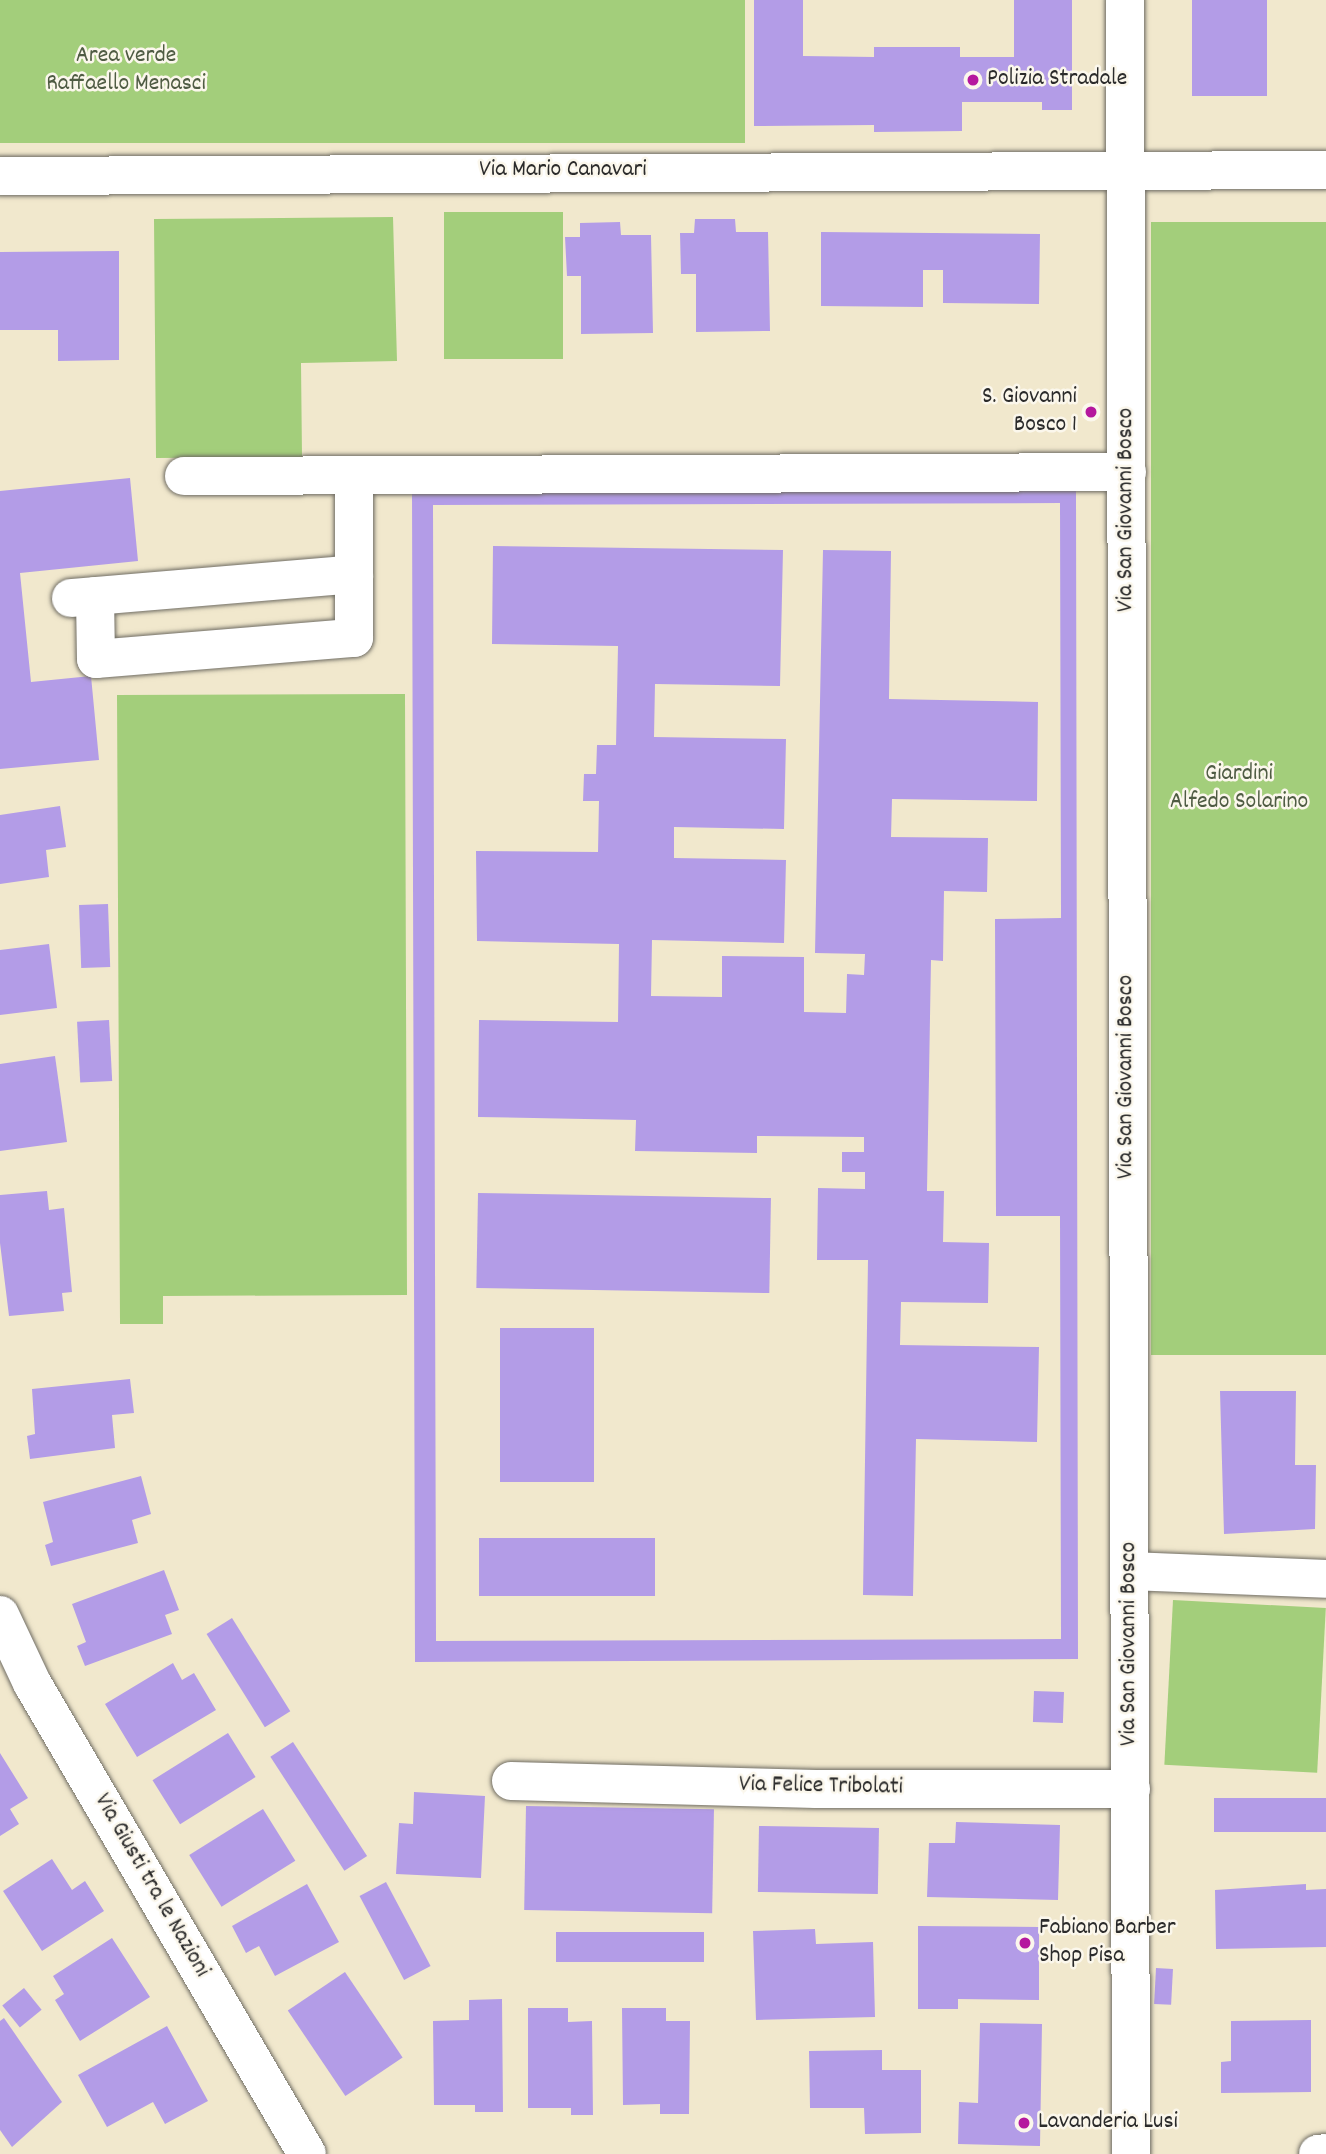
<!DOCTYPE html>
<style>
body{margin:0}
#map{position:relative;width:1326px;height:2154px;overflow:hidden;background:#f1e8cd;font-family:Dekko,sans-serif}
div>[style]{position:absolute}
.green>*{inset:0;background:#a3ce7b;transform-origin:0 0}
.building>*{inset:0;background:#b39ce7;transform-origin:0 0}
.roads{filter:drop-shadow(0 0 2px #706d64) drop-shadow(0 0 2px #706d64)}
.minor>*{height:38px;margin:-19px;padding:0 19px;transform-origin:19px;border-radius:19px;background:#fff}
.major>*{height:38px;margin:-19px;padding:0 19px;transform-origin:19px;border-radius:19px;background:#fff}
.dots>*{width:19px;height:19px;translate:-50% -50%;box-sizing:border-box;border:4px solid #fbf7ec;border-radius:50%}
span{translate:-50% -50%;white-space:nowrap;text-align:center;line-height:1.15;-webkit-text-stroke:5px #fbf7ec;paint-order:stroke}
.park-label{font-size:24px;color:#4f5c43}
.poi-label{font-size:24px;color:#2b2b2b}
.left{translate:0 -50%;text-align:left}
.right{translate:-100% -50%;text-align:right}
.street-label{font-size:24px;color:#2b2b2b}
</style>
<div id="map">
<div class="green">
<div style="left:0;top:0;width:745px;height:143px"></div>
<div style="left:444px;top:212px;width:119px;height:147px"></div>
<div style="clip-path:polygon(393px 217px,397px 361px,301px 363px,302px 457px,156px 458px,154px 219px)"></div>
<div style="left:1151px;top:222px;width:175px;height:1133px"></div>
<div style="clip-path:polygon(405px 694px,407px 1295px,163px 1296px,163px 1324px,120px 1324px,117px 695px)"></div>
<div style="left:1173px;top:1600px;width:153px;height:165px;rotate:3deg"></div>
</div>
<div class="building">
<div style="clip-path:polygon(754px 0,803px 0,803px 56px,874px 57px,874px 47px,960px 47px,960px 57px,1014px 57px,1014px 0,1072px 0,1072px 110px,1042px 110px,1042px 102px,962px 102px,962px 131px,874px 132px,874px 125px,754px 126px)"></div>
<div style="left:1192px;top:0;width:75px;height:96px"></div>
<div style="clip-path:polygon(695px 219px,735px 219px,736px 232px,768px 232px,770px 331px,696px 332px,696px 274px,681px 274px,680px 233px,694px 233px)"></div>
<div style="clip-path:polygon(620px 222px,621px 235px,651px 235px,653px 333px,581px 334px,581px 276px,567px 276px,565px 237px,580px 237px,580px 223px)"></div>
<div style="clip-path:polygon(821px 232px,1040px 234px,1039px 304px,943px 303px,943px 270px,923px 270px,923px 307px,821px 306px)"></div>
<div style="clip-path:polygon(119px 251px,119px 360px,58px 361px,58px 330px,0 330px,0 252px)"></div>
<div style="clip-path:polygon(130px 478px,138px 561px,20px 573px,31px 682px,91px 676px,99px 760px,0 769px,0 491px)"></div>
<div style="clip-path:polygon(evenodd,1076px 486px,1078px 1659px,415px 1662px,412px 489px,1076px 486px,1060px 503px,1061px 918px,995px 919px,996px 1216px,1060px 1216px,1061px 1639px,436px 1641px,433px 505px,1060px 503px)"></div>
<div style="clip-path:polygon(493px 546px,783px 550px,780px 686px,655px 684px,654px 737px,786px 739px,784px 829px,674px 827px,674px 858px,786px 860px,784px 943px,652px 940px,651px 996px,722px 997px,722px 956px,804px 957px,804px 1012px,846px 1013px,847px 974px,864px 975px,865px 954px,815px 953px,823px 550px,891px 551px,889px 699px,1038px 702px,1037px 801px,892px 799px,891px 837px,988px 838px,987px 892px,944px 891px,943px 961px,931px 960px,927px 1191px,944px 1191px,943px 1242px,989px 1243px,988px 1303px,901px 1302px,900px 1345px,1039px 1347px,1037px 1442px,916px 1439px,913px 1596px,863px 1595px,868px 1260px,817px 1260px,818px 1188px,865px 1189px,865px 1172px,842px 1172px,842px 1152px,864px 1152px,864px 1137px,757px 1136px,757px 1153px,635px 1151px,636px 1120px,478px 1117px,479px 1020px,618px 1022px,619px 944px,477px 941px,476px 851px,598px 852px,599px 801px,583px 801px,584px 774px,596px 774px,597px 745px,616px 745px,618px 646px,492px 644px)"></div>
<div style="clip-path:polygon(60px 806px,66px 847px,46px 850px,49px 877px,0 884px,0 815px)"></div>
<div style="left:108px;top:904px;width:63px;height:29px;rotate:88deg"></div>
<div style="clip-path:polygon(49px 944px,57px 1008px,0 1015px,0 950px)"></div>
<div style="left:109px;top:1020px;width:61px;height:32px;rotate:87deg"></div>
<div style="clip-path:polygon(55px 1056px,67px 1142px,0 1151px,0 1064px)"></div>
<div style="clip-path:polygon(47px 1191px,49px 1210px,64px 1208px,72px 1292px,62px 1293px,64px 1311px,9px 1316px,0 1243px,0 1195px)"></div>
<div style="left:478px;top:1193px;width:293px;height:95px;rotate:1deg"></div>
<div style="left:500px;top:1328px;width:94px;height:154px"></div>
<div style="clip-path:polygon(130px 1379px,134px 1413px,112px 1415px,115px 1448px,30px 1459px,27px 1436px,35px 1434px,32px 1389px)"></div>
<div style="clip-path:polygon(1220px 1391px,1296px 1391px,1295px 1465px,1316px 1465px,1315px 1529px,1224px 1534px)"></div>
<div style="clip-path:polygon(141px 1476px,151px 1514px,132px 1520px,138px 1543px,51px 1566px,45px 1545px,53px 1542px,43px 1502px)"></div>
<div style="left:479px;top:1538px;width:176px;height:58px"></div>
<div style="clip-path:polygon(164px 1570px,179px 1610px,165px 1615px,172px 1634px,85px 1666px,77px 1646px,86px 1642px,72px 1604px)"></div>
<div style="left:232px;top:1618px;width:110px;height:30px;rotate:58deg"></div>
<div style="clip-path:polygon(173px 1663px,182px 1680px,194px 1673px,216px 1710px,137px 1757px,105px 1704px)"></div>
<div style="left:1034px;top:1691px;width:30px;height:31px;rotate:2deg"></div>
<div style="left:228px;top:1733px;width:52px;height:89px;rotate:58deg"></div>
<div style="left:293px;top:1742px;width:136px;height:27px;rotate:57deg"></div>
<div style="clip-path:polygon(0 1753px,28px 1798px,10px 1809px,19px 1824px,0 1836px)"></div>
<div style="clip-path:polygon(414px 1792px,485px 1796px,481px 1878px,396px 1874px,399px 1823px,413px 1824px)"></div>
<div style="left:1326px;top:1798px;width:34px;height:112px;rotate:90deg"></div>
<div style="left:526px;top:1806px;width:188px;height:104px;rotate:1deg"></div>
<div style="left:263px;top:1809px;width:61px;height:87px;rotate:58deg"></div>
<div style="clip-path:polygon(956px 1822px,1060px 1825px,1058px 1900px,927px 1897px,929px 1843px,955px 1843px)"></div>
<div style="left:759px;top:1826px;width:120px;height:66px;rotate:1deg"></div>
<div style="clip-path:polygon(52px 1859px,72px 1890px,85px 1881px,104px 1911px,42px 1951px,3px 1891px)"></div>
<div style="left:386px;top:1882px;width:95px;height:30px;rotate:62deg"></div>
<div style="clip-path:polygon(307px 1884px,339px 1942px,275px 1976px,259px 1946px,246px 1953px,232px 1926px)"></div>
<div style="clip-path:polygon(1306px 1884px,1306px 1890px,1326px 1889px,1326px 1947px,1216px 1949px,1215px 1890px)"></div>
<div style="clip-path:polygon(918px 1926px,1039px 1927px,1039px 2000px,958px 1999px,958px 2009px,918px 2009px)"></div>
<div style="clip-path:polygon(815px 1929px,816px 1944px,873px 1942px,875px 2017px,756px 2020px,753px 1931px)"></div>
<div style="left:556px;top:1932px;width:148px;height:30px"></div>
<div style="clip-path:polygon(112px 1938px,150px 1997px,80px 2041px,55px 2000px,64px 1994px,53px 1976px)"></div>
<div style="left:1156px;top:1968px;width:17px;height:36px;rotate:3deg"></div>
<div style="left:345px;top:1972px;width:103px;height:69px;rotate:56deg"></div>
<div style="left:24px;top:1988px;width:28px;height:28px;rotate:51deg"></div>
<div style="clip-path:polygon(502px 1999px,503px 2112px,475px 2112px,475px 2105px,434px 2105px,433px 2021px,469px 2020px,469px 2000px)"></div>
<div style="clip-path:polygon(528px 2008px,568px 2008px,568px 2022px,592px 2021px,593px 2115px,571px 2115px,571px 2108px,528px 2108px)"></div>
<div style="clip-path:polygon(622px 2008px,666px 2008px,666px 2021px,690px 2021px,689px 2114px,660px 2114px,660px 2104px,623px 2105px)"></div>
<div style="clip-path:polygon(4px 2018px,62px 2102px,12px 2147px,0 2130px,0 2021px)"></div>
<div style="clip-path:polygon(1311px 2020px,1311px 2092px,1221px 2093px,1221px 2062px,1231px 2061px,1231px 2021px)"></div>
<div style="clip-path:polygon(980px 2023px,1042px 2024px,1040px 2146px,958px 2144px,959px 2102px,978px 2103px)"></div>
<div style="clip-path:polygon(167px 2026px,208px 2101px,165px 2124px,153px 2102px,107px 2127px,78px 2075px)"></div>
<div style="clip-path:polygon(882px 2050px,882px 2070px,921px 2070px,921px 2133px,865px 2134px,864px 2108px,810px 2108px,809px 2051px)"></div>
</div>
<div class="roads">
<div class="minor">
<div style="left:0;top:176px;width:1326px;rotate:-0.26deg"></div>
<div style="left:184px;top:476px;width:943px;rotate:-0.24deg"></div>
<div style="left:95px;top:596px;width:63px;rotate:89.1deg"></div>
<div style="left:96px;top:659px;width:259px;rotate:-4.7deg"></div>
<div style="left:354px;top:638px;width:162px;rotate:-90deg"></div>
<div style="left:71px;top:598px;width:284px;rotate:-4.8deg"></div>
<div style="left:1130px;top:1571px;width:196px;rotate:2.3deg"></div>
<div style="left:0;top:1615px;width:75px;rotate:64.8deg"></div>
<div style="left:32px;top:1683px;width:545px;rotate:59.72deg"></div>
<div style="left:511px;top:1781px;width:305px;rotate:1.5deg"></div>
<div style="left:816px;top:1789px;width:315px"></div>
<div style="left:1318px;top:2154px;width:8px;rotate:-7deg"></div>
</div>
<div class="major">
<div style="left:1125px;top:0;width:2154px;rotate:89.84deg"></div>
</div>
</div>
<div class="dots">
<div style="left:973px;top:80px;background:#b5179e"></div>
<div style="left:1091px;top:412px;background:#b5179e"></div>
<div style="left:1025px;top:1943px;background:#b5179e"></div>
<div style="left:1024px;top:2123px;background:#b5179e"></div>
</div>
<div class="park-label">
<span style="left:126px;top:71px">Area verde<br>Raffaello Menasci</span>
<span style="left:1239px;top:789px">Giardini<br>Alfedo Solarino</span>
</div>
<div class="poi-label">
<span class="left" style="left:987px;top:80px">Polizia Stradale</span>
<span class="right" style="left:1077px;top:412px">S. Giovanni<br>Bosco 1</span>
<span class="left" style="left:1039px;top:1943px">Fabiano Barber<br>Shop Pisa</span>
<span class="left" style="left:1038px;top:2123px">Lavanderia Lusi</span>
</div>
<div class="street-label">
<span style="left:563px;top:171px">Via Mario Canavari</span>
<span style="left:1127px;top:510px;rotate:-90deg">Via San Giovanni Bosco</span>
<span style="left:1127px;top:1077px;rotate:-90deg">Via San Giovanni Bosco</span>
<span style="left:1130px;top:1644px;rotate:-90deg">Via San Giovanni Bosco</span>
<span style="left:821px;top:1787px;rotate:1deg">Via Felice Tribolati</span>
<span style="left:151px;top:1886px;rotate:60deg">Via Giusti tra le Nazioni</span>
</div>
</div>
